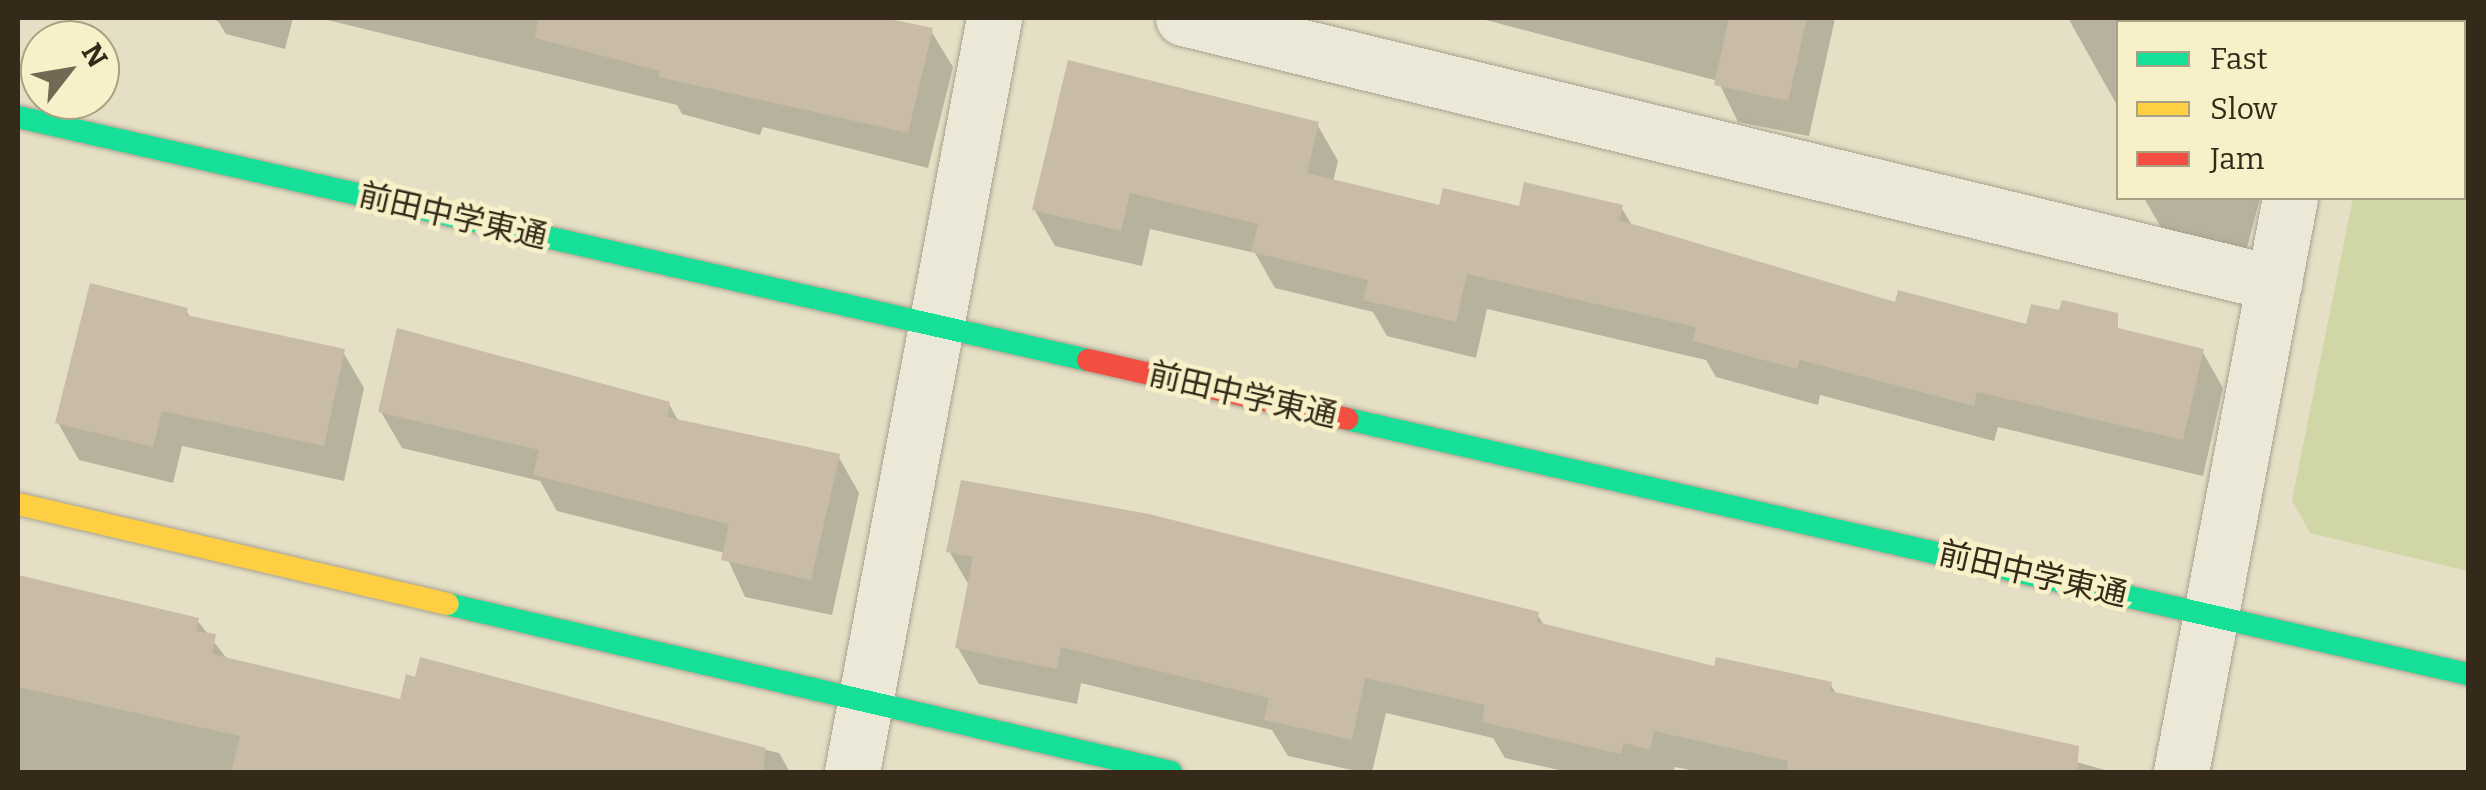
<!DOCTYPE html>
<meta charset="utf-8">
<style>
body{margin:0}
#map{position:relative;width:2486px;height:790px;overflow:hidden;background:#e4dfc5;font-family:Bitter,"Noto Sans JP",serif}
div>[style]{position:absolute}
.green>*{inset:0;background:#d0d6a6}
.shadow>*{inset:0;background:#0003}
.building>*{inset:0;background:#c8bca6}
.roads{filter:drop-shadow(0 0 2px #a8a290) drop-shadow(0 0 2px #a8a290)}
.street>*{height:55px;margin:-27.5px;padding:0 27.5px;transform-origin:27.5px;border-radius:27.5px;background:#ebe8d8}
.fast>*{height:22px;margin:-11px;padding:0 11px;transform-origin:11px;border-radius:11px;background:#16e098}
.slow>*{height:22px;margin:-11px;padding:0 11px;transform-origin:11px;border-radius:11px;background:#ffcf43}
.jam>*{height:22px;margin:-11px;padding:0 11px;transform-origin:11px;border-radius:11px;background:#f24e42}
span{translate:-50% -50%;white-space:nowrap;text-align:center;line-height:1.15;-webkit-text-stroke:9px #f8f0c8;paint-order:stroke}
.street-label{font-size:32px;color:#352a19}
.frame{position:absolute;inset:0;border:20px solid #352a19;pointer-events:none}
.legend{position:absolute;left:2116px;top:20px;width:350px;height:180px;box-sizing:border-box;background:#f8f0c8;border:2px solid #aaa182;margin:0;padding:12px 18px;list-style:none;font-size:30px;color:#352a19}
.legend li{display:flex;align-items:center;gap:20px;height:50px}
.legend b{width:50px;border:2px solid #aaa182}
.north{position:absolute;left:20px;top:20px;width:100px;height:100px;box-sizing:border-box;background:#f8f0c8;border:2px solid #aaa182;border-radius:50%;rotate:59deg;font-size:28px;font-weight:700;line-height:40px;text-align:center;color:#352a19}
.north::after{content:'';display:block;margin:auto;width:35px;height:45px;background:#726955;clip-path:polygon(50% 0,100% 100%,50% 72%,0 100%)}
</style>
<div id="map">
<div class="green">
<div style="clip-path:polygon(2389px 18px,2468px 18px,2468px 571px,2310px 533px,2292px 500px,2353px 198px,2464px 198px,2464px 22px,2388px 22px)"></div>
</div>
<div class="shadow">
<div style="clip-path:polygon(205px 18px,293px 18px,285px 49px,226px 34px,218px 21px)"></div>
<div style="clip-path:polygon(319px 18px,756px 18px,823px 36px,931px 31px,953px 67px,928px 168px,763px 127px,760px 135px,682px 114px,677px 105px)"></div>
<div style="clip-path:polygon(1478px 18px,1835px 18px,1835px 19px,1809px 136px,1738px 122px,1718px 81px)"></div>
<div style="clip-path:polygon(2068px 18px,2282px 18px,2118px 22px,2118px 107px)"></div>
<div style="clip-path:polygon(1317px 124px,1338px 161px,1333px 182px,1441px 208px,1621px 207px,1633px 227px,1897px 305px,2202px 351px,2223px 388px,2203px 476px,1998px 427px,1994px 441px,1820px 395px,1818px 405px,1716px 377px,1706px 360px,1487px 309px,1476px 358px,1387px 336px,1373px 312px,1275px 288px,1255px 253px,1150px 229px,1142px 266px,1055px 246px,1034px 209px)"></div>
<div style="clip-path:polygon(2144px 198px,2260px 198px,2246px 252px,2162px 229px)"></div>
<div style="clip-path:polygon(186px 310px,191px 319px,343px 352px,364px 388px,344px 481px,182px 446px,173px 483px,79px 460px,58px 423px)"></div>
<div style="clip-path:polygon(669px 404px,679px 422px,838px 456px,859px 493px,832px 615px,745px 597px,725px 553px,557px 511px,540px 481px,402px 448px,381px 412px)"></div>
<div style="clip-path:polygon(949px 551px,1537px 614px,1545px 627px,1716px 669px,1831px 685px,1837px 695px,2112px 772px,1700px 772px,1675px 767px,1673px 772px,1568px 772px,1505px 758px,1493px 738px,1386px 713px,1372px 772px,1361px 772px,1288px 756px,1272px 730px,1081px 683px,1077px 704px,979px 684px,958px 648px,970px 587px)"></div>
<div style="clip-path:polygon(18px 578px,197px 620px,228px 660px,402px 702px,605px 713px,779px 753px,790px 772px,18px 772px)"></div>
</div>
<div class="building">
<div style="clip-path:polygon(538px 18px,885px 18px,933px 28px,908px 133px,658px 77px,660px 71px,535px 38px)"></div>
<div style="clip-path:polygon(1729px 18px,1807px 18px,1788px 101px,1714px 85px)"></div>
<div style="clip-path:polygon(1068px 60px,1319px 122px,1307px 173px,1439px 205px,1443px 188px,1519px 206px,1524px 182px,1623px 205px,1619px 220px,1895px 302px,1898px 290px,2026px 324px,2031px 304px,2059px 310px,2062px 300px,2118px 313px,2118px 328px,2204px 349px,2183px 440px,1977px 392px,1974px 406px,1800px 360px,1797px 369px,1693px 341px,1696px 327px,1467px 274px,1456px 322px,1363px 300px,1368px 280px,1251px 252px,1258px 224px,1130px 193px,1121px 231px,1032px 210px)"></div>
<div style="clip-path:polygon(90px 283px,188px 308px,186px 315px,345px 349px,324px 446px,162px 411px,153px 447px,55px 423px)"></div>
<div style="clip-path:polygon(397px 328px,670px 402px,667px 417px,840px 454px,811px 580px,721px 560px,729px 524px,533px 475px,539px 450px,378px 412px)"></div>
<div style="clip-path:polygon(961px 480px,1149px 514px,1539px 612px,1537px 622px,1714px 666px,1716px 657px,1832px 682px,1830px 691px,2079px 746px,2077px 772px,1786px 772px,1788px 761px,1654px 731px,1650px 750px,1624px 743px,1621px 754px,1482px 722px,1485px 705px,1365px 678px,1352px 740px,1264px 720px,1269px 698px,1061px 647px,1057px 669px,955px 648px,973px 557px,946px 552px)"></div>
<div style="clip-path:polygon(18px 575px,199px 618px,196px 631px,216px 634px,212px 654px,400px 699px,406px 674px,415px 677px,420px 657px,766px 748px,763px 772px,231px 772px,240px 736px,18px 687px)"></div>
</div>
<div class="roads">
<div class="street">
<div style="left:1183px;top:18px;width:1123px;rotate:13.65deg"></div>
<div style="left:2323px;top:22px;width:4px;rotate:-76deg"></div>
<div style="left:852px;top:772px;width:767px;rotate:-79.33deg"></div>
<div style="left:2181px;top:772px;width:584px;rotate:-79.25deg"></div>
</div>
<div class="fast">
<div style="left:18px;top:117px;width:1097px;rotate:12.8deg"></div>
<div style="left:1347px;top:419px;width:1150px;rotate:12.82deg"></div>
<div style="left:447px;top:604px;width:743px;rotate:13.06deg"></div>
</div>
<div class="slow">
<div style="left:18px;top:504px;width:441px;rotate:13.1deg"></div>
</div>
<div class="jam">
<div style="left:1088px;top:360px;width:266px;rotate:12.8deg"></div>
</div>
</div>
<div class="street-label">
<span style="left:453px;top:216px;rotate:13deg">前田中学東通</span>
<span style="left:1243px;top:395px;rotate:13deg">前田中学東通</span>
<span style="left:2033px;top:574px;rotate:13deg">前田中学東通</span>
</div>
<div class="frame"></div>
<ul class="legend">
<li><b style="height:12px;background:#16e098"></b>Fast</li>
<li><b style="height:12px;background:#ffcf43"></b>Slow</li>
<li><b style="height:12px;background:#f24e42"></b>Jam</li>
</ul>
<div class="north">N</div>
</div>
